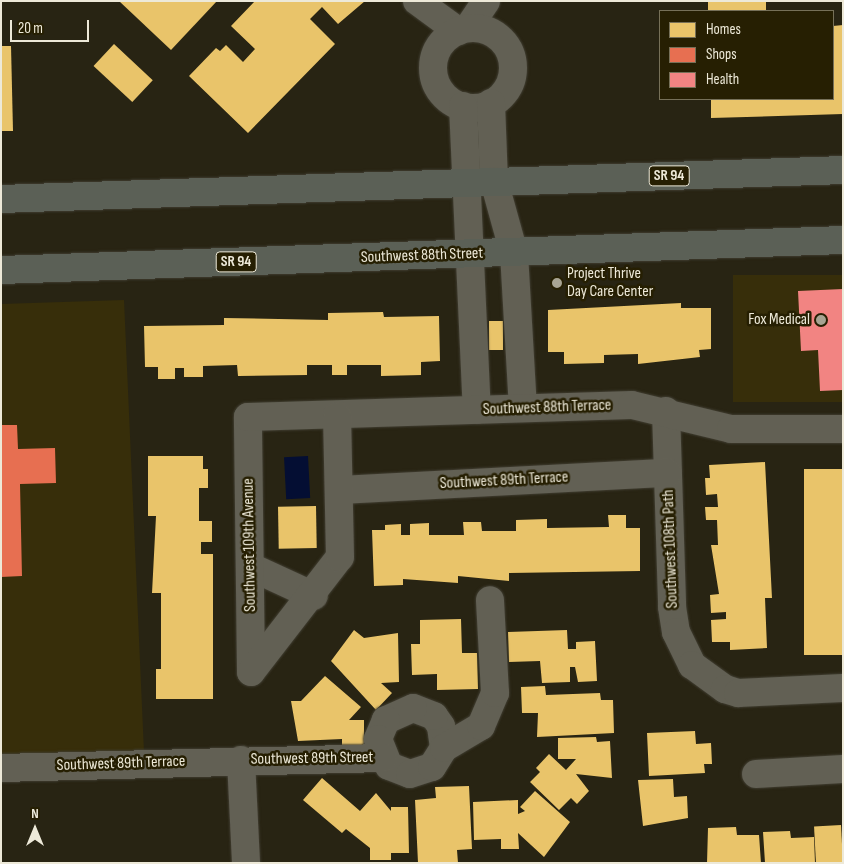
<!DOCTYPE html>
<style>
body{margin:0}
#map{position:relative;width:844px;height:864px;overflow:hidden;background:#282413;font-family:"Sofia Sans Condensed",sans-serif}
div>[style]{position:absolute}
.built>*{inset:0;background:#372e0a;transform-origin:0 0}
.water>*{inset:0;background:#040e33;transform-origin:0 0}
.homes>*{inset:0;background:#e9c46a;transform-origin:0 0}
.shops>*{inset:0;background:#e76f51}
.health>*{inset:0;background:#f28482}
.roads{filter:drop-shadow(0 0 1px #413e32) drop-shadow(0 0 1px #413e32)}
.minor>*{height:28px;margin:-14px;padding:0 14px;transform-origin:14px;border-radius:14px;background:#626054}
.minor>.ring{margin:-14px;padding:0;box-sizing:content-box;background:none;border:28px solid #626054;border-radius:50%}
.major>*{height:28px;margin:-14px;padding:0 14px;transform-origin:14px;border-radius:14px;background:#5b6056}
.dots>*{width:14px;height:14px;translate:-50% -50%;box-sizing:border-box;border:2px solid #261f02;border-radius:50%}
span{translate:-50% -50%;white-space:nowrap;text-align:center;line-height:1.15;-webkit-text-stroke:5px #261f02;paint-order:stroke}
.shield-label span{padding:1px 4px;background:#261f02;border:1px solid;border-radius:4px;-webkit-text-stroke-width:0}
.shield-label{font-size:15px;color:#ede9d8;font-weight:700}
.street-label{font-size:16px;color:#ede9d8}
.poi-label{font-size:16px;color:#ede9d8}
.left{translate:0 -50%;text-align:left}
.right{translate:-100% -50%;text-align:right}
.frame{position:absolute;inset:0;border:2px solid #ede9d8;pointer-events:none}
.legend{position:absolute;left:659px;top:10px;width:175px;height:90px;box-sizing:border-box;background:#261f02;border:1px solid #767058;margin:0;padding:6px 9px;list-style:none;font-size:15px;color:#ede9d8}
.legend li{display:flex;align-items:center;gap:10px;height:25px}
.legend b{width:25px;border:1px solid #767058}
.north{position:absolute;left:10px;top:804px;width:50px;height:50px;-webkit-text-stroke:4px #261f02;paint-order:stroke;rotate:0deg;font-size:14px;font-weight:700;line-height:20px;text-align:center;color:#ede9d8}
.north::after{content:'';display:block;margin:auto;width:18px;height:22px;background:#ede9d8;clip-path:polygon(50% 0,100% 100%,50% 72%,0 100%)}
.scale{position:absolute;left:10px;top:20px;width:79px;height:22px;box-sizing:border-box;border:2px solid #ede9d8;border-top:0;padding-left:6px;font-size:15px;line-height:18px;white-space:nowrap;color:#ede9d8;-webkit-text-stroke:4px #261f02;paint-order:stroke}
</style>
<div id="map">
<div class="built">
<div style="left:843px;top:275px;width:127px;height:110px;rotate:90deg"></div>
<div style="clip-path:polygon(124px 300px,144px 752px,1px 756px,1px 304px)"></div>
</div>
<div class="water">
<div style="left:308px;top:456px;width:42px;height:24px;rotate:87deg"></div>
</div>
<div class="homes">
<div style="clip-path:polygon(119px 1px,217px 1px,171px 50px)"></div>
<div style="clip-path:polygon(255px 1px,365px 1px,338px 24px,322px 7px,310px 19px,335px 44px,248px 133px,189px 76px,216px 48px,220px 51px,226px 45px,243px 62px,255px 49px,231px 26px)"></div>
<div style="left:708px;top:1px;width:58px;height:10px"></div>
<div style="clip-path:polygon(843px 25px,843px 114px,711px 118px,711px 99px,833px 99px,833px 26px)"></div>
<div style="left:114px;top:44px;width:53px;height:30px;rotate:43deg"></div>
<div style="clip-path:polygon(1px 46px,11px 46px,13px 131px,1px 131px)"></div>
<div style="clip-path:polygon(681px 303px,681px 308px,711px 308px,711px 349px,699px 350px,700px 357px,638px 364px,638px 354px,604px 355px,604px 363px,564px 364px,564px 352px,548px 352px,548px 310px)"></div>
<div style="clip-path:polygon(383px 312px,384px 317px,439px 316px,440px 361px,421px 362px,421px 375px,381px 376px,381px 365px,347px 365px,347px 375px,332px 375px,332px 365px,307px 365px,307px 375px,238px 376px,237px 365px,203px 366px,203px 377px,184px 377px,184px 368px,175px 368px,175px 379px,158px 379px,158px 367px,145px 367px,144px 326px,224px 325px,224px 318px,328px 320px,328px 313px)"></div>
<div style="left:489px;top:321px;width:14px;height:29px"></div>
<div style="clip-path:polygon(148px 456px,203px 456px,203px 469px,208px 469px,208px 488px,199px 488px,199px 521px,212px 521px,212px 542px,201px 542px,201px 554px,213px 554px,213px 699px,156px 699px,156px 669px,161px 669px,161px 593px,152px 593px,156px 516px,148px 516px)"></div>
<div style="clip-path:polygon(765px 462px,772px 598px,765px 598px,767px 648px,730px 650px,730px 642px,712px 642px,711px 620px,726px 619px,726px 612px,711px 613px,710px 595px,719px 594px,711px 545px,718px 545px,717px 520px,706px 520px,705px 507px,718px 507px,717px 494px,706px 495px,705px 478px,710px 478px,709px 465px)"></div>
<div style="left:843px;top:469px;width:186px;height:39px;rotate:90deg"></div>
<div style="left:316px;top:506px;width:42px;height:38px;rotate:89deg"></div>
<div style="clip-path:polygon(608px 515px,626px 515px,626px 528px,640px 528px,640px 571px,509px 573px,509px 581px,458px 576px,458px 583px,403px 579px,403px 585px,374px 586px,372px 530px,385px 530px,385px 525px,401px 524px,401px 535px,410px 535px,410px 524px,429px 523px,429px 535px,464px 535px,463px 522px,481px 522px,482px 531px,516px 531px,516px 520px,547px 519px,547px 528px,609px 527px)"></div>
<div style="clip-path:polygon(461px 619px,462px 653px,477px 653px,478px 689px,437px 690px,437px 674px,412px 675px,411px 644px,420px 644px,420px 620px)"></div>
<div style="clip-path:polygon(354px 630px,364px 638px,398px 633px,399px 682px,381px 683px,392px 693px,376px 710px,331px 661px)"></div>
<div style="clip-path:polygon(567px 630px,568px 649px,576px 649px,576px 642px,595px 641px,597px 681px,578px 682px,575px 667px,570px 667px,570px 682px,542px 683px,540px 661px,509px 662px,508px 632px)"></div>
<div style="clip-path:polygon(325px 676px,361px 707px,349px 720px,364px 720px,364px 745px,342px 745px,342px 739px,298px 741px,291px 701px,301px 701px)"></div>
<div style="clip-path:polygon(545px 686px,546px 695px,600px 693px,601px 700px,613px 700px,614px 733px,537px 737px,538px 713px,522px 713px,521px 687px)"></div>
<div style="clip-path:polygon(695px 731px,696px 744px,711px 743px,712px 764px,704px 764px,705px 773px,649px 776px,647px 733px)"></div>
<div style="clip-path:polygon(596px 737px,597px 742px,610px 741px,612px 778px,576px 774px,589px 791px,577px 804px,571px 798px,559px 810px,530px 782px,540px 772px,536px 768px,549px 754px,566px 770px,576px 759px,558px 759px,558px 738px)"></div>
<div style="clip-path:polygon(322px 778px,360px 811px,376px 793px,391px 811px,391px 807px,408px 807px,409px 853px,391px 853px,391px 860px,370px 860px,370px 848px,346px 829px,342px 833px,303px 800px)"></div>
<div style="clip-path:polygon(673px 779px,674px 797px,687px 796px,688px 818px,643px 826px,638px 780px)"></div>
<div style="clip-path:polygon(469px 786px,472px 849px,457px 850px,458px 863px,418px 863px,415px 800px,436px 798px,435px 787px)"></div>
<div style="clip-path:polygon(535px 791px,570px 822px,544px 857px,518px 833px,519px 849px,501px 849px,501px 839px,474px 840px,473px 802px,518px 800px,518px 814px,525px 811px,520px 807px)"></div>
<div style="left:841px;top:825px;width:38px;height:27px;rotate:87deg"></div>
<div style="clip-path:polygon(736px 827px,737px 835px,759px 835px,761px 863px,707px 863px,708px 828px)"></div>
<div style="clip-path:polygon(790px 831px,791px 838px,814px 837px,815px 863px,765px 863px,763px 832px)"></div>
</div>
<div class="shops">
<div style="clip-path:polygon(1px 425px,17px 425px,18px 449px,55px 448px,56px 483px,20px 484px,22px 576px,1px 577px)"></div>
</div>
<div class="health">
<div style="clip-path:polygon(843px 289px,843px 390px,820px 391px,818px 350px,801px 351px,798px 291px)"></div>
</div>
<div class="roads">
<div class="minor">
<div style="left:417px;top:1px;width:51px;rotate:36.2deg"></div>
<div style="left:468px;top:28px;width:32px;rotate:-56deg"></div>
<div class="ring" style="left:433px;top:28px;width:52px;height:52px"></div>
<div style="left:491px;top:103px;width:78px;rotate:87.8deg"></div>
<div style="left:494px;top:181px;width:75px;rotate:74.5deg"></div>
<div style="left:514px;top:253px;width:155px;rotate:86.7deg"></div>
<div style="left:463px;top:106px;width:304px;rotate:87.4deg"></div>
<div style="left:666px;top:411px;width:196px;rotate:88.2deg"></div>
<div style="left:672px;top:607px;width:25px;rotate:81deg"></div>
<div style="left:676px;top:632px;width:37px;rotate:64deg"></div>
<div style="left:692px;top:665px;width:41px;rotate:36deg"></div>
<div style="left:725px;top:689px;width:14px;rotate:17deg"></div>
<div style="left:738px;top:693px;width:105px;rotate:-2.7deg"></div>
<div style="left:340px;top:490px;width:328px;rotate:-3deg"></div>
<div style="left:251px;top:567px;width:69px;rotate:24.7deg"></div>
<div style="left:251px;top:672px;width:255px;rotate:-90.7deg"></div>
<div style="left:248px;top:417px;width:384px;rotate:-1.8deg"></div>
<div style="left:632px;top:405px;width:102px;rotate:13.6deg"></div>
<div style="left:731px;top:429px;width:112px"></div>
<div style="left:251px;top:672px;width:145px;rotate:-52.3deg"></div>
<div style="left:340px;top:557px;width:141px;rotate:-91.2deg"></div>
<div style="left:444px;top:748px;width:22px;rotate:-98deg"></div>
<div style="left:441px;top:726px;width:12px;rotate:-125deg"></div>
<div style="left:434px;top:716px;width:22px;rotate:-159deg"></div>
<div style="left:413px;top:708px;width:30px;rotate:156deg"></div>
<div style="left:386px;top:720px;width:21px;rotate:113deg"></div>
<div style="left:378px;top:739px;width:29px;rotate:68deg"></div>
<div style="left:389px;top:766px;width:22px;rotate:21deg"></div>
<div style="left:410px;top:774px;width:23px;rotate:-18deg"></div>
<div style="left:432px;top:767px;width:22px;rotate:-58deg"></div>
<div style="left:444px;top:748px;width:43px;rotate:-30.7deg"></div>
<div style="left:481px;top:726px;width:36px;rotate:-67deg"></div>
<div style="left:495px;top:693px;width:93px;rotate:-93.1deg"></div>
<div style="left:241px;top:760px;width:103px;rotate:87.2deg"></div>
<div style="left:1px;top:768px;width:382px;rotate:-1.5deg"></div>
<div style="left:756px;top:774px;width:87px;rotate:-3.3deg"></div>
</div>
<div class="major">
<div style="left:1px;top:199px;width:842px;rotate:-1.97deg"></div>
<div style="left:1px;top:270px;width:843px;rotate:-2.04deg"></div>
</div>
</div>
<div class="dots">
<div style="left:557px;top:283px;background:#a8a493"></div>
<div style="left:821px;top:320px;background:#a8a493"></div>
</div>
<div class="shield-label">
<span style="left:669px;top:176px">SR 94</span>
<span style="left:236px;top:262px">SR 94</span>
</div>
<div class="street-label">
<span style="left:422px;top:256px;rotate:-2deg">Southwest 88th Street</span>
<span style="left:547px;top:408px;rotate:-2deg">Southwest 88th Terrace</span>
<span style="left:504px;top:481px;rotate:-3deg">Southwest 89th Terrace</span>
<span style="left:250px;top:545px;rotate:-91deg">Southwest 109th Avenue</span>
<span style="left:671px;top:549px;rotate:-92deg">Southwest 108th Path</span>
<span style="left:312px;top:759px;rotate:-1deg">Southwest 89th Street</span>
<span style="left:121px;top:764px;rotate:-2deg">Southwest 89th Terrace</span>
</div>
<div class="poi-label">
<span class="left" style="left:567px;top:283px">Project Thrive<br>Day Care Center</span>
<span class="right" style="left:810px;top:320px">Fox Medical</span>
</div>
<div class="frame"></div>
<ul class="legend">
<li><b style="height:14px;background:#e9c46a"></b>Homes</li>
<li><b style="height:14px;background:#e76f51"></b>Shops</li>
<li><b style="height:14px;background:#f28482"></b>Health</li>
</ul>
<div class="north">N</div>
<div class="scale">20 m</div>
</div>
